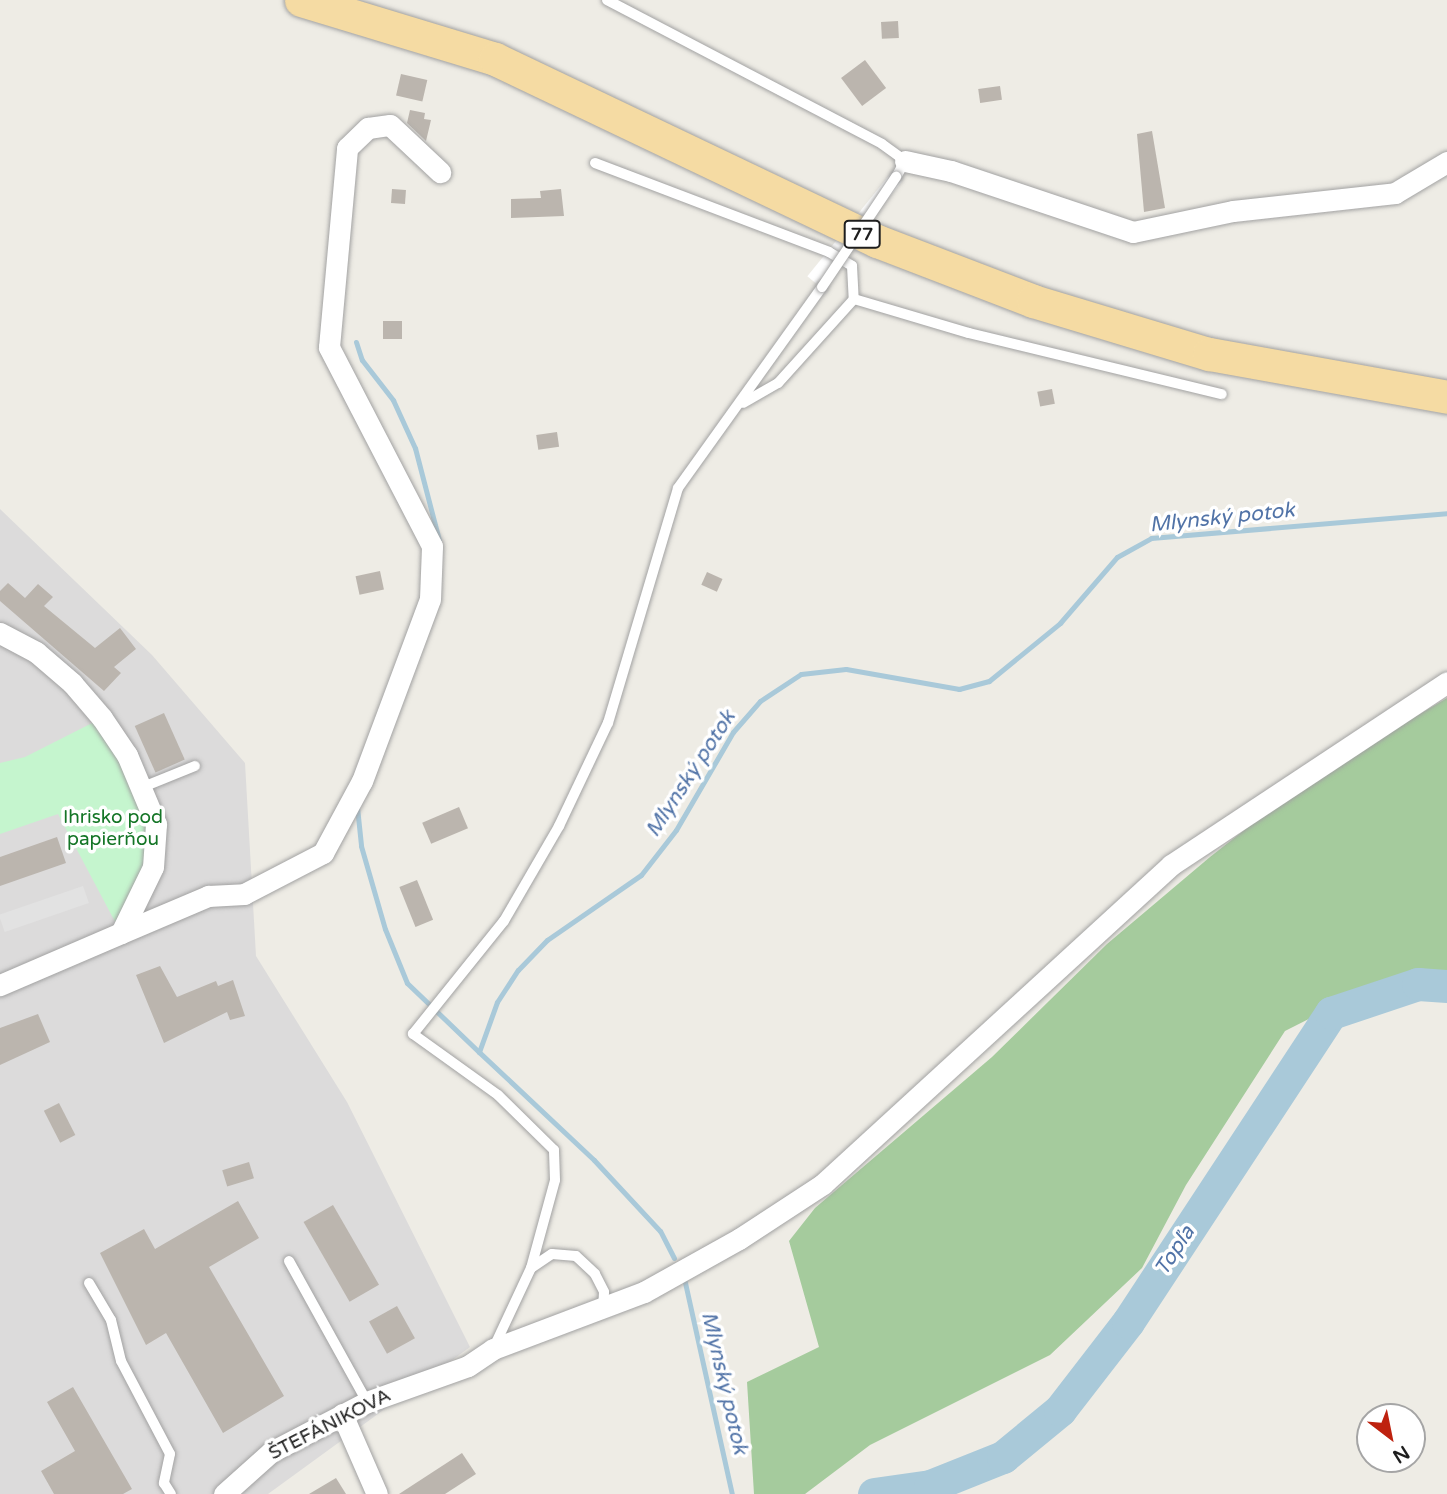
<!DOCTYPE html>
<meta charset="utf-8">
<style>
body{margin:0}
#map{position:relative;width:1447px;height:1494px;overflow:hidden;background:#eeece5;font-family:"Varela Round",sans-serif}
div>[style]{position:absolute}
.residential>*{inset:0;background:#dcdbdb}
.forest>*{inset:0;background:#a5cb9d}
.park>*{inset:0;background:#c5f5ce}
.parking>*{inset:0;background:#e2e2e2;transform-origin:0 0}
.pier>*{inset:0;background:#fff;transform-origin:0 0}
.stream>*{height:5px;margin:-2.5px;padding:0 2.5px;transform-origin:2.5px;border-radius:2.5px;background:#a9c9d9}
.river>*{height:33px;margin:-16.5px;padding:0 16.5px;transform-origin:16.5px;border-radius:16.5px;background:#a9c9d9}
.building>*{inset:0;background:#bbb5ae;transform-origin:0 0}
.roads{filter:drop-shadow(0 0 2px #a2a2a2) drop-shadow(0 0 2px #a2a2a2)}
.service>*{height:10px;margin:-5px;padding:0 5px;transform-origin:5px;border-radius:5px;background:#fff}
.minor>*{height:21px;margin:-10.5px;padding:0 10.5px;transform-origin:10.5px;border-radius:10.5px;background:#fff}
.primary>*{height:33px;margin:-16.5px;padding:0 16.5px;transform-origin:16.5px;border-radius:16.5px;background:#f5dba3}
.bridges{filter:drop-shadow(0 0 2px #a2a2a2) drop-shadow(0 0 2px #a2a2a2)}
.service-bridge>*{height:10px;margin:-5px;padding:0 5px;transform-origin:5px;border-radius:5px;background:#fff}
span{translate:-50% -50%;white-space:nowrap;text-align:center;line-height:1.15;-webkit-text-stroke:7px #fff;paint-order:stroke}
.shield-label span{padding:2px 5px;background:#fff;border:2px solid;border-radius:5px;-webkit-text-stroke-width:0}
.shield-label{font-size:18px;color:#1e1e1e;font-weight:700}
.park-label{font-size:19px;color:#147526}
.street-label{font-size:19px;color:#1e1e1e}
.water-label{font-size:21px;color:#5173a7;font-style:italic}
.north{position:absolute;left:1356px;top:1403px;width:70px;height:70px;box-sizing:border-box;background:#fff;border:2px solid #a5a5a5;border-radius:50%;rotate:148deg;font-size:19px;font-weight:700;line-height:28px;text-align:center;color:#1e1e1e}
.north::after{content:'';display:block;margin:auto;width:24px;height:32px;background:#be220f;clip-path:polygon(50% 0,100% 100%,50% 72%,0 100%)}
</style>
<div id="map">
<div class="residential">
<div style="clip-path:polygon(0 509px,152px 655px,245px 763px,256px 956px,347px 1102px,470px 1347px,268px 1494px,0 1494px)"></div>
</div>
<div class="forest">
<div style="clip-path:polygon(1447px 698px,1447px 983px,1368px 989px,1285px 1031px,1186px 1185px,1142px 1268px,1050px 1355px,870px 1445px,805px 1494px,754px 1494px,747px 1382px,819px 1347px,789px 1241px,815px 1208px,992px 1057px,1107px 944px,1210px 857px,1308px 780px)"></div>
</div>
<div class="park">
<div style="clip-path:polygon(102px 718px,156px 824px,121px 933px,58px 814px,0 834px,0 763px,25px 757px)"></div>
</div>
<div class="parking">
<div style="left:83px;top:886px;width:18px;height:89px;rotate:71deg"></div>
</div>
<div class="pier">
<div style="left:891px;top:173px;width:14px;height:133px;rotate:39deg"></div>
</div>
<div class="stream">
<div style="left:356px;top:342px;width:19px;rotate:72deg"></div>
<div style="left:362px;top:360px;width:51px;rotate:52.2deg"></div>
<div style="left:393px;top:400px;width:53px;rotate:65.4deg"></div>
<div style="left:415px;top:448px;width:95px;rotate:75.4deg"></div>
<div style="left:357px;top:807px;width:39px;rotate:84deg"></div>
<div style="left:361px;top:846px;width:86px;rotate:73.9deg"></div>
<div style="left:385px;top:929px;width:58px;rotate:67.8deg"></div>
<div style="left:407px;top:983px;width:100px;rotate:43.8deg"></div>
<div style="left:674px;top:1258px;width:30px;rotate:-117deg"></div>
<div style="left:660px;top:1231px;width:97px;rotate:-132.9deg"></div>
<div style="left:594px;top:1160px;width:158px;rotate:-136.8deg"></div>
<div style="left:479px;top:1052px;width:53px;rotate:-70.2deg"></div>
<div style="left:497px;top:1002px;width:38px;rotate:-57deg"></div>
<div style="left:518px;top:970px;width:42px;rotate:-46deg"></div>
<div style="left:547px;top:940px;width:114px;rotate:-34.7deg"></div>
<div style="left:641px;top:875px;width:57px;rotate:-52.1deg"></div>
<div style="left:676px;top:830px;width:113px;rotate:-59.8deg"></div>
<div style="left:733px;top:732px;width:41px;rotate:-48.9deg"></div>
<div style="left:760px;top:701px;width:49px;rotate:-33.4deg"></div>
<div style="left:801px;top:674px;width:45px;rotate:-6.3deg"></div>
<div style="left:846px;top:669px;width:115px;rotate:10deg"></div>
<div style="left:959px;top:689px;width:31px;rotate:-15deg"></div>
<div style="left:989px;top:681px;width:92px;rotate:-39.2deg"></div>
<div style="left:1060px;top:623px;width:87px;rotate:-49.2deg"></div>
<div style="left:1117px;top:557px;width:39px;rotate:-29deg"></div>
<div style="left:1151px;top:538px;width:297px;rotate:-4.8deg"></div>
<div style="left:684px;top:1278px;width:221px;rotate:77.5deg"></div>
</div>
<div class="river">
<div style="left:874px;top:1494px;width:57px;rotate:-8.1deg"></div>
<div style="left:930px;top:1486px;width:79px;rotate:-21.7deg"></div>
<div style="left:1003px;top:1457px;width:74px;rotate:-39.5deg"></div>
<div style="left:1060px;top:1410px;width:111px;rotate:-52.3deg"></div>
<div style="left:1128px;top:1322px;width:370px;rotate:-56.7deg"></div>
<div style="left:1331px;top:1013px;width:92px;rotate:-18.4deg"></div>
<div style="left:1418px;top:984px;width:29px;rotate:4deg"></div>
</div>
<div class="building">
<div style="left:898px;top:21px;width:17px;height:17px;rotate:87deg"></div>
<div style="left:865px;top:60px;width:35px;height:30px;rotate:53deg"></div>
<div style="left:401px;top:74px;width:27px;height:22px;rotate:13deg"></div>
<div style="left:1000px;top:86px;width:14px;height:22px;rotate:82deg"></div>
<div style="clip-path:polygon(410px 110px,425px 113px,424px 119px,431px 120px,426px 141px,407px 123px)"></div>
<div style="clip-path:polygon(1152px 131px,1165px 208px,1144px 212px,1137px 134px)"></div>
<div style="left:392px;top:189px;width:14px;height:14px;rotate:4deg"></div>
<div style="clip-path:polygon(561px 189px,564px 216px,511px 218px,511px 199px,541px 198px,540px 191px)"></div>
<div style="left:383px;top:321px;width:19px;height:18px"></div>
<div style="left:1052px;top:389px;width:15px;height:15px;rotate:79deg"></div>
<div style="left:557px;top:432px;width:15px;height:21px;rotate:82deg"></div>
<div style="left:380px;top:571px;width:19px;height:25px;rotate:78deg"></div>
<div style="left:707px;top:572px;width:17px;height:14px;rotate:24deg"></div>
<div style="clip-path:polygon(8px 583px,25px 598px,38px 584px,53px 597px,44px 606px,95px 648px,120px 628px,136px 649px,114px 667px,121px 673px,104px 691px,0 601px,0 591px)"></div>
<div style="left:164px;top:713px;width:51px;height:32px;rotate:66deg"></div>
<div style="left:459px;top:807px;width:23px;height:40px;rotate:67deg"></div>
<div style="clip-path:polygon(57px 837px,66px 863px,0 886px,0 857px)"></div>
<div style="left:417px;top:880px;width:43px;height:19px;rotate:68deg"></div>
<div style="clip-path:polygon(160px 966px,177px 997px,216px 981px,218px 986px,233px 980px,245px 1016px,230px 1020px,227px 1012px,164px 1043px,136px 975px)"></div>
<div style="clip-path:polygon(38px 1014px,50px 1042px,0 1065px,0 1028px)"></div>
<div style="left:59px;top:1103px;width:36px;height:17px;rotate:63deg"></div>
<div style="left:249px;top:1162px;width:17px;height:28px;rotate:73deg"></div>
<div style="clip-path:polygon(238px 1201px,259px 1238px,209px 1267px,284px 1396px,223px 1433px,166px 1333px,146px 1345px,100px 1253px,144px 1229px,155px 1249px)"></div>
<div style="left:333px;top:1205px;width:92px;height:34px;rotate:60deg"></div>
<div style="left:397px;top:1306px;width:37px;height:32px;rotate:61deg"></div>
<div style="clip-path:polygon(73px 1387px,132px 1489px,123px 1494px,54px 1494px,41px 1471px,75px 1451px,47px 1402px)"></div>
<div style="clip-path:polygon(462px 1453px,476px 1474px,445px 1494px,399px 1494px)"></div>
<div style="clip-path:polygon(336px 1478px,346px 1494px,309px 1494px)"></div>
</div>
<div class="roads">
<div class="service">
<div style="left:607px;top:0;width:310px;rotate:27.6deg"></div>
<div style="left:882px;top:144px;width:29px;rotate:36deg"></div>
<div style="left:905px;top:161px;width:18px;rotate:119deg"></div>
<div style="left:595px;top:163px;width:250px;rotate:20.8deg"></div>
<div style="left:829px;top:252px;width:27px;rotate:31deg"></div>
<div style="left:852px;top:266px;width:33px;rotate:87deg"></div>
<div style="left:854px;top:299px;width:113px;rotate:132.1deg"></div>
<div style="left:778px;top:383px;width:40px;rotate:150.3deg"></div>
<div style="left:854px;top:299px;width:120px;rotate:16.5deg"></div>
<div style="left:969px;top:333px;width:260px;rotate:13.6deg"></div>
<div style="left:143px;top:787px;width:56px;rotate:-22deg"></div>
<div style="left:289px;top:1261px;width:161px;rotate:61deg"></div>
<div style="left:531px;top:1268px;width:25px;rotate:-34deg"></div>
<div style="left:552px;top:1254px;width:24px;rotate:5deg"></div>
<div style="left:576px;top:1256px;width:26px;rotate:43deg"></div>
<div style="left:595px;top:1274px;width:20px;rotate:63deg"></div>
<div style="left:604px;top:1292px;width:17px;rotate:93deg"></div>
<div style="left:89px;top:1283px;width:43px;rotate:59.3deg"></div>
<div style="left:111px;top:1320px;width:42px;rotate:76.3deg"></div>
<div style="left:121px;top:1361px;width:105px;rotate:62.2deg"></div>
<div style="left:170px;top:1454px;width:30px;rotate:102deg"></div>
<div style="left:164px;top:1483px;width:13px;rotate:58deg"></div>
<div style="left:494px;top:1347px;width:87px;rotate:-64.9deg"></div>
<div style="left:531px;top:1268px;width:91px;rotate:-74.7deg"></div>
<div style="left:555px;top:1180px;width:30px;rotate:-92deg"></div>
<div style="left:554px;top:1150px;width:78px;rotate:-135.5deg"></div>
<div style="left:498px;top:1095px;width:105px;rotate:-144.3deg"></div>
<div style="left:413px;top:1034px;width:145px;rotate:-51.2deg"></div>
<div style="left:504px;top:921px;width:110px;rotate:-59.9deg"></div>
<div style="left:559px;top:826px;width:114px;rotate:-64.6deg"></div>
<div style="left:608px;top:723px;width:245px;rotate:-73.4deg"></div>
<div style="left:678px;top:488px;width:247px;rotate:-54.4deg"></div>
</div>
<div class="minor">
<div style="left:905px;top:161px;width:47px;rotate:12.3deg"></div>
<div style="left:951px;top:171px;width:192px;rotate:18.5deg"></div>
<div style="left:1133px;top:232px;width:102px;rotate:-11.9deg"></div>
<div style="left:1233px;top:211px;width:163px;rotate:-6.3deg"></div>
<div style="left:1395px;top:193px;width:61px;rotate:-30.8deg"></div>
<div style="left:0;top:633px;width:41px;rotate:27.8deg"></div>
<div style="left:36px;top:652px;width:48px;rotate:40.7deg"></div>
<div style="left:72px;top:683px;width:46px;rotate:49.4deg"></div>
<div style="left:102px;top:718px;width:45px;rotate:56deg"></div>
<div style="left:127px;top:755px;width:75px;rotate:67.2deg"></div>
<div style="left:156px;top:824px;width:43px;rotate:94deg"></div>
<div style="left:153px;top:867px;width:73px;rotate:115.9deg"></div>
<div style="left:121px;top:933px;width:132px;rotate:156.7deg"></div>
<div style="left:121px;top:933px;width:95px;rotate:-23deg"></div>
<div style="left:208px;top:896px;width:36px;rotate:-3deg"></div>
<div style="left:244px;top:894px;width:89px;rotate:-27.4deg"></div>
<div style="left:323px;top:853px;width:82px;rotate:-61.6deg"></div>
<div style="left:362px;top:781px;width:194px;rotate:-69.5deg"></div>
<div style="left:430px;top:599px;width:53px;rotate:-87.8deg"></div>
<div style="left:432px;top:546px;width:224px;rotate:-117.4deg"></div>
<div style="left:329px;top:347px;width:200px;rotate:-84.8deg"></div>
<div style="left:347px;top:148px;width:29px;rotate:-44deg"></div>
<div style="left:368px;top:128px;width:22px;rotate:-8deg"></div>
<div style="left:390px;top:125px;width:69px;rotate:43.2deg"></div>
<div style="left:342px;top:1414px;width:87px;rotate:66.4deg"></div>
<div style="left:224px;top:1494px;width:63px;rotate:-41.8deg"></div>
<div style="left:271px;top:1452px;width:108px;rotate:-27.5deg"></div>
<div style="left:367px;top:1402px;width:107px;rotate:-19.6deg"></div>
<div style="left:468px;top:1366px;width:30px;rotate:-34deg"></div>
<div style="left:493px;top:1349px;width:161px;rotate:-20.7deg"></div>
<div style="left:644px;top:1292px;width:109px;rotate:-29.2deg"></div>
<div style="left:739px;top:1239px;width:100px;rotate:-33.2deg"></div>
<div style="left:823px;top:1184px;width:472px;rotate:-42.5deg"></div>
<div style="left:1171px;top:865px;width:331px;rotate:-33.5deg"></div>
</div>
<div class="primary">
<div style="left:301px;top:0;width:203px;rotate:16.9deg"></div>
<div style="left:495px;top:59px;width:423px;rotate:25.5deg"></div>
<div style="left:877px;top:241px;width:167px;rotate:21deg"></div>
<div style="left:1033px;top:301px;width:184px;rotate:16.8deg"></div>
<div style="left:1209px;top:354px;width:242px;rotate:10.2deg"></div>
</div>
</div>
<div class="bridges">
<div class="service-bridge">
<div style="left:822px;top:287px;width:133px;rotate:-56.1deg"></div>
</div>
</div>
<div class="shield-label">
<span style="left:862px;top:234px">77</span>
</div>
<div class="park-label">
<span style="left:113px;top:829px">Ihrisko pod<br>papierňou</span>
</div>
<div class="street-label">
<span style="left:330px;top:1425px;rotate:-27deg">ŠTEFÁNIKOVA</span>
</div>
<div class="water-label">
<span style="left:1222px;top:518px;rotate:-6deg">Mlynský potok</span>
<span style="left:691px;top:774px;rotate:-57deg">Mlynský potok</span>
<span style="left:1175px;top:1251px;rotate:-57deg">Topľa</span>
<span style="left:724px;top:1383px;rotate:77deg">Mlynský potok</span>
</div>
<div class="north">N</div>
</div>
